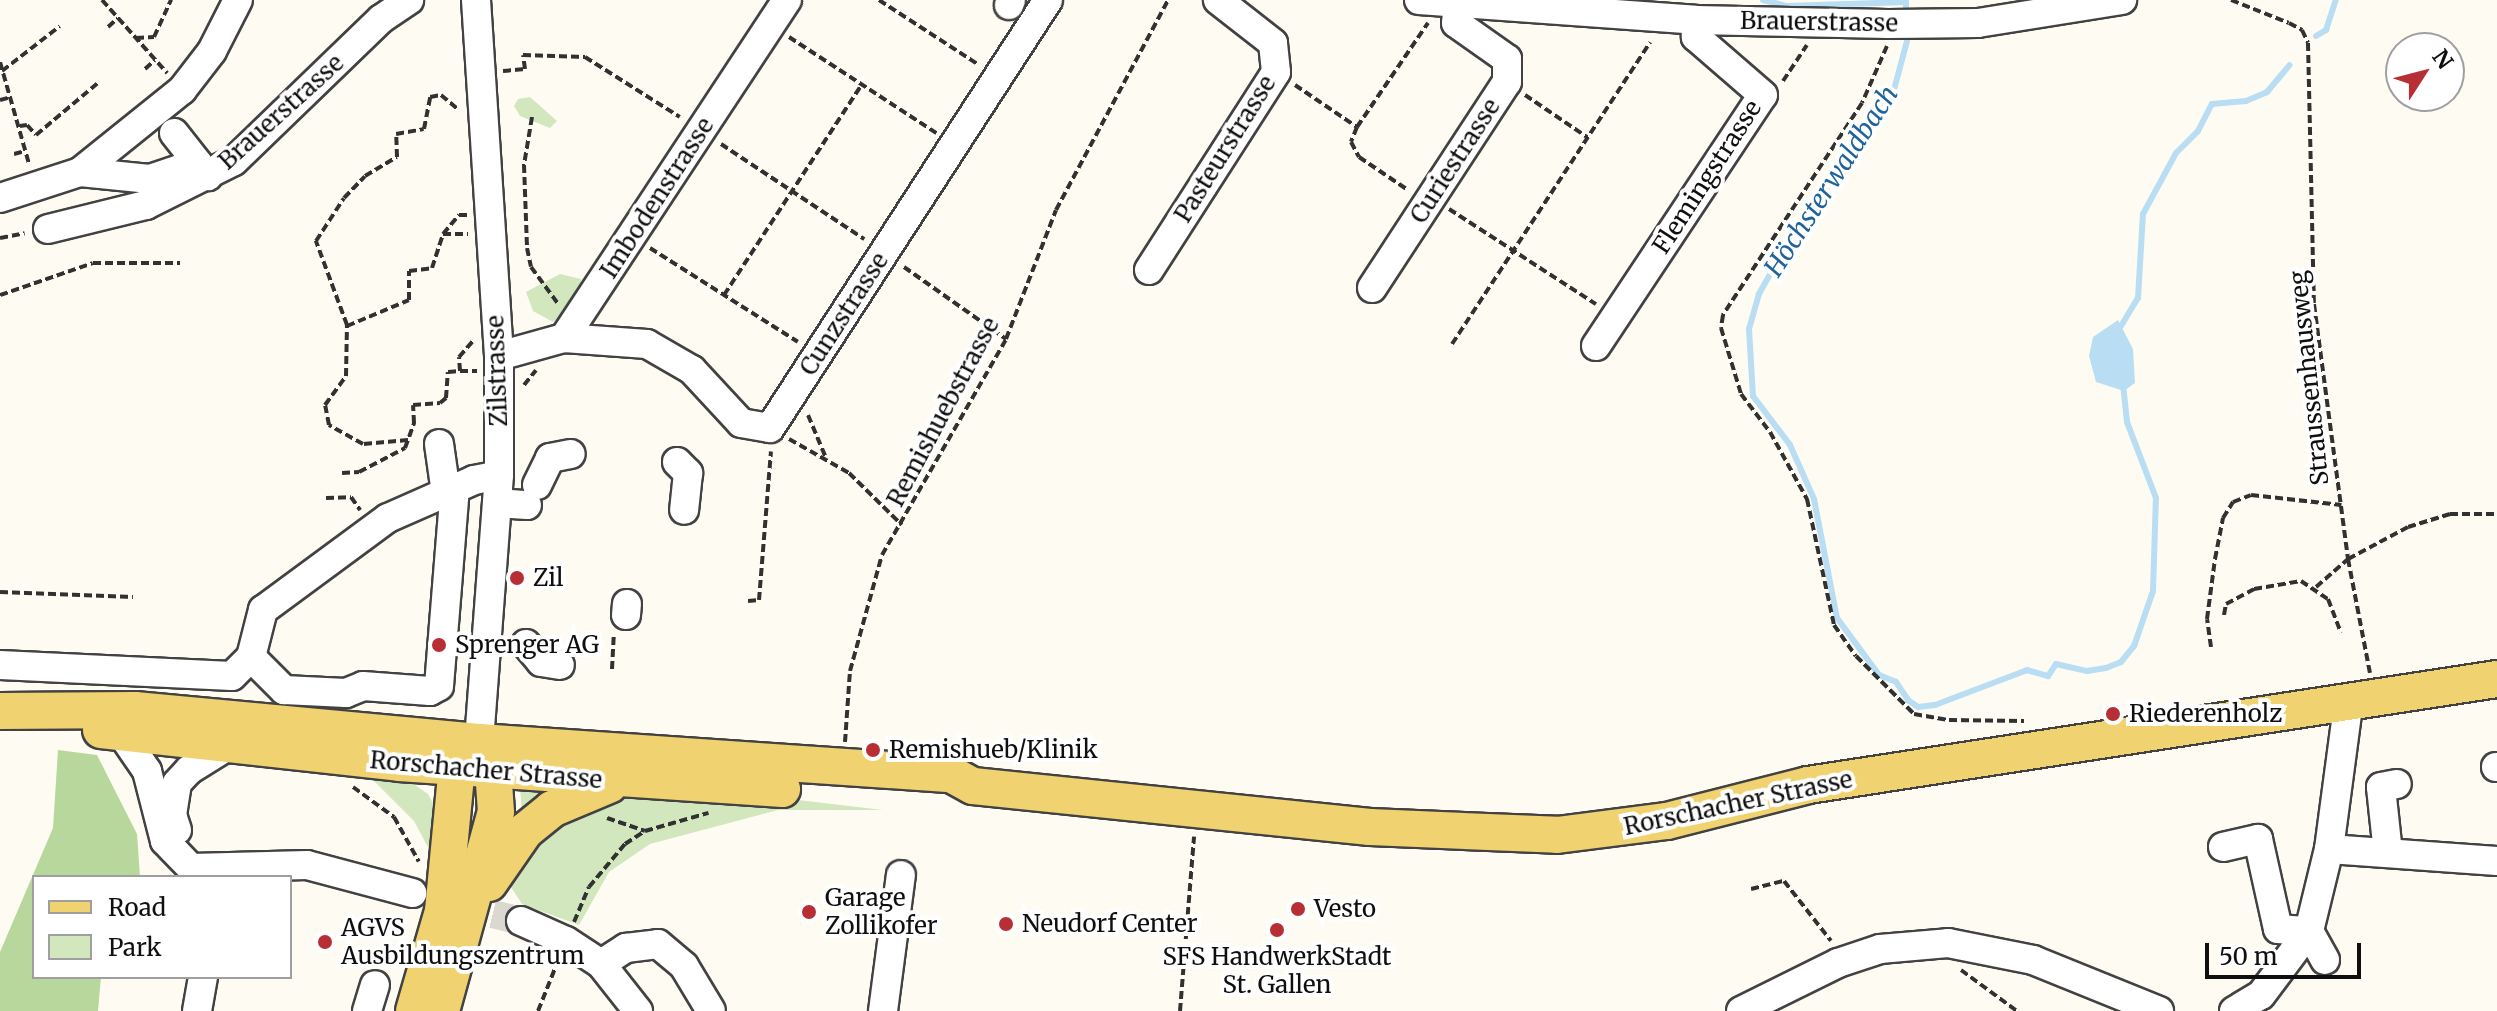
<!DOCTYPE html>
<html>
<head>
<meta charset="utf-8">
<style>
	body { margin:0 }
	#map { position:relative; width:2497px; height:1011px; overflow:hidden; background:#fefcf2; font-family:Merriweather,serif }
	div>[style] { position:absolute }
	.green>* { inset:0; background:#d2e7bd }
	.forest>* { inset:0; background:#b7d79d }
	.water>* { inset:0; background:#b9ddf3 }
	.stream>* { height:6px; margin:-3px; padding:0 3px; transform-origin:3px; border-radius:3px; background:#b9ddf3 }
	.minor-tunnel>* { height:28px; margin-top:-14px; transform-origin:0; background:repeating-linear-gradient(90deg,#dad8d0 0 28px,transparent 0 42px) }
	.path>* { height:4px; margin-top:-2px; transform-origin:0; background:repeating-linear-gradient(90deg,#313131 0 8px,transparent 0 12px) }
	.roads { filter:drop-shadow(2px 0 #424242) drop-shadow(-2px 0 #424242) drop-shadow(0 2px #424242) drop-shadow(0 -2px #424242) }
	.minor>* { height:28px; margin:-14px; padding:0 14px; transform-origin:14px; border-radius:14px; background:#fff }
	.major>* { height:36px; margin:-18px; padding:0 18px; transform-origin:18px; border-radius:18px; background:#f0d270 }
	.dots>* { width:22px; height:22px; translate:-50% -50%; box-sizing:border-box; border:4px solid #fff; border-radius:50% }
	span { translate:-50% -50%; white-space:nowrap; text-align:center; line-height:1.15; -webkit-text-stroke:8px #fff; paint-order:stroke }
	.street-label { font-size:24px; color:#0f0f0f }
	.poi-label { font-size:24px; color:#0f0f0f }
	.left { translate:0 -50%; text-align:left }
	.water-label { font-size:26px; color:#1f639a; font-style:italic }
	.legend { position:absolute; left:32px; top:875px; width:260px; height:104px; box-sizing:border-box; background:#fff; border:2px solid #9f9f9f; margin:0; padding:10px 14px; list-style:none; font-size:24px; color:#0f0f0f }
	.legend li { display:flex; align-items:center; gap:16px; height:40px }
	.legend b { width:40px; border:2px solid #9f9f9f }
	.north { position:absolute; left:2385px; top:32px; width:80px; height:80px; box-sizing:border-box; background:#fff; border:2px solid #9f9f9f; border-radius:50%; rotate:54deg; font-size:22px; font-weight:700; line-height:32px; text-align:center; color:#0f0f0f }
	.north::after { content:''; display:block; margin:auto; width:28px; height:36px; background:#b72f34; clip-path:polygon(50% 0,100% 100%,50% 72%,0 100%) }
	.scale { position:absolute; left:2205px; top:943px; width:156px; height:36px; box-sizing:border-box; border:4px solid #0f0f0f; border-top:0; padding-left:10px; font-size:24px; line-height:28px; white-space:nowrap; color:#0f0f0f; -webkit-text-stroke:6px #fff; paint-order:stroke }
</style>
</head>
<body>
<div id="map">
	<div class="green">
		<div style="clip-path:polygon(530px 97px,557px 121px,550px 128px,520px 116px,514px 106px,518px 99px)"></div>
		<div style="clip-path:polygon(560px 274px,581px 279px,581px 300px,553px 322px,533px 311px,526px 292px)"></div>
		<div style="clip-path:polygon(371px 778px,412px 783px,428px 794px,436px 809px,431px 853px,414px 821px)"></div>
		<div style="clip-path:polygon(538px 783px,543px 805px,522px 813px,520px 788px)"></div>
		<div style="clip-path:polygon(648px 794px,746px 794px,883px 810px,778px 810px,650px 844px,609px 872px,579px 925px,522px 904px,505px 878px,545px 824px,594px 800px)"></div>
	</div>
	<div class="forest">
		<div style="clip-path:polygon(58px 750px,97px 755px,137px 834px,140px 877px,34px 877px,34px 977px,101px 977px,98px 1011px,0 1011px,0 952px,53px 828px)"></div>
	</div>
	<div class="water">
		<div style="clip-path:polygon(2118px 320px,2133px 349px,2135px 383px,2124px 391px,2096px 382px,2089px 356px,2093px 337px)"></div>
	</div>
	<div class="stream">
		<div style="left:1763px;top:0;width:25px;rotate:14deg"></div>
		<div style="left:1787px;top:6px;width:119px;rotate:-1.9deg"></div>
		<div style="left:1906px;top:2px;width:6px;rotate:90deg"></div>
		<div style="left:2316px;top:36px;width:12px;rotate:-31deg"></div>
		<div style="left:2326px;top:30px;width:32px;rotate:-72deg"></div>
		<div style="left:1907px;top:41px;width:51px;rotate:104.9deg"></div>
		<div style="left:1894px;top:90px;width:52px;rotate:131.1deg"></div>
		<div style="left:1860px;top:129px;width:69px;rotate:119.5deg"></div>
		<div style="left:1826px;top:189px;width:28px;rotate:134deg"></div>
		<div style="left:1807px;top:209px;width:98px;rotate:119.5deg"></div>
		<div style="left:1759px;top:294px;width:36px;rotate:106deg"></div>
		<div style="left:1749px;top:329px;width:67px;rotate:86.6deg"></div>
		<div style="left:1753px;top:396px;width:61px;rotate:52.9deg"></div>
		<div style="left:1790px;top:445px;width:59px;rotate:66deg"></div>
		<div style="left:1814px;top:499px;width:121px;rotate:79.1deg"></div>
		<div style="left:1837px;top:618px;width:71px;rotate:53.6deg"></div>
		<div style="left:1879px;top:675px;width:18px;rotate:22deg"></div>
		<div style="left:1896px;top:682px;width:22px;rotate:56deg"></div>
		<div style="left:1908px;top:700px;width:12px;rotate:35deg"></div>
		<div style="left:1918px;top:707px;width:17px;rotate:-7deg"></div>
		<div style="left:1935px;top:705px;width:98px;rotate:-20.8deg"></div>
		<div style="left:2027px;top:670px;width:22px;rotate:16deg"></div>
		<div style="left:2048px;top:676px;width:14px;rotate:-56deg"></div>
		<div style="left:2056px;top:664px;width:32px;rotate:13deg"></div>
		<div style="left:2087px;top:671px;width:19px;rotate:-9deg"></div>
		<div style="left:2106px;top:668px;width:16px;rotate:-22deg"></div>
		<div style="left:2121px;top:662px;width:21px;rotate:-51deg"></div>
		<div style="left:2134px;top:646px;width:58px;rotate:-70.9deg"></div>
		<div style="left:2153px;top:591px;width:93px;rotate:-88.2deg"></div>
		<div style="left:2156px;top:498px;width:81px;rotate:-110.9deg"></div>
		<div style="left:2127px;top:422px;width:31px;rotate:-96deg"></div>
		<div style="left:2121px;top:326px;width:33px;rotate:-59deg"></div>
		<div style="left:2138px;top:298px;width:84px;rotate:-86.6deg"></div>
		<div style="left:2143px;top:214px;width:69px;rotate:-61.6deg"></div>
		<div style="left:2176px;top:153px;width:31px;rotate:-45deg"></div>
		<div style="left:2198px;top:131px;width:30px;rotate:-63deg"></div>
		<div style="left:2212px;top:104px;width:34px;rotate:-5deg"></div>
		<div style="left:2246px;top:101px;width:23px;rotate:-23deg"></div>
		<div style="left:2267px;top:92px;width:35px;rotate:-50deg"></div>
	</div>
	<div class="minor-tunnel">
		<div style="left:452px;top:904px;width:71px;rotate:13.8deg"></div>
	</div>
	<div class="path">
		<div style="left:102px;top:0;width:98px;rotate:48.3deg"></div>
		<div style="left:879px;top:0;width:119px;rotate:33deg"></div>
		<div style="left:2231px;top:0;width:62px;rotate:21.6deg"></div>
		<div style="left:2289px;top:23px;width:15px;rotate:28deg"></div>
		<div style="left:2302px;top:30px;width:14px;rotate:65deg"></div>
		<div style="left:2308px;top:43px;width:261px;rotate:88.7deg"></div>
		<div style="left:2314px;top:304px;width:257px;rotate:82.4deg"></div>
		<div style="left:2348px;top:559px;width:116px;rotate:79.1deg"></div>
		<div style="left:108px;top:27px;width:13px;rotate:-42deg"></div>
		<div style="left:789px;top:37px;width:176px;rotate:33.1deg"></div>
		<div style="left:136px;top:38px;width:18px;rotate:-3deg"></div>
		<div style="left:154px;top:37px;width:41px;rotate:-65.3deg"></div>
		<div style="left:1887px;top:46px;width:62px;rotate:113.7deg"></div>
		<div style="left:1862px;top:103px;width:254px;rotate:123.3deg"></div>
		<div style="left:1723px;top:315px;width:13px;rotate:99deg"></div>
		<div style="left:1721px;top:328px;width:69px;rotate:73.1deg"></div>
		<div style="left:1741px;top:394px;width:48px;rotate:52.7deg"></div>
		<div style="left:1770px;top:432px;width:77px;rotate:61.1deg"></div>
		<div style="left:1807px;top:499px;width:129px;rotate:77.9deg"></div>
		<div style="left:1834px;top:625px;width:38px;rotate:55deg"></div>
		<div style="left:1856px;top:656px;width:82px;rotate:45deg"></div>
		<div style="left:1914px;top:714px;width:36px;rotate:10deg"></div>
		<div style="left:1949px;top:720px;width:75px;rotate:0.8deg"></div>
		<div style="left:0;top:62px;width:106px;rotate:74.1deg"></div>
		<div style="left:145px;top:69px;width:13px;rotate:-42deg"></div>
		<div style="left:2px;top:71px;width:73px;rotate:-37.8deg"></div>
		<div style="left:503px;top:71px;width:22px;rotate:-5deg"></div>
		<div style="left:525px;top:69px;width:14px;rotate:-98deg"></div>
		<div style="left:523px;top:55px;width:62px;rotate:1.8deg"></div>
		<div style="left:585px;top:57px;width:112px;rotate:32.3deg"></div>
		<div style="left:1783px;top:81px;width:43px;rotate:-56.3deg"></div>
		<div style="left:1295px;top:85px;width:75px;rotate:34.1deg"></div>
		<div style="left:1357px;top:127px;width:16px;rotate:112deg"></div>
		<div style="left:1351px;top:142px;width:17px;rotate:62deg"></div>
		<div style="left:1359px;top:157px;width:59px;rotate:34deg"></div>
		<div style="left:1525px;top:95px;width:75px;rotate:34.1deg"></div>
		<div style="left:0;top:100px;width:11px;rotate:-15deg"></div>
		<div style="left:532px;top:117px;width:49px;rotate:99.5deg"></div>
		<div style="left:524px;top:165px;width:83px;rotate:87.9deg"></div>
		<div style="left:527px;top:248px;width:19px;rotate:78deg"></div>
		<div style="left:531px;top:267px;width:47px;rotate:53.6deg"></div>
		<div style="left:20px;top:126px;width:7px;rotate:-8deg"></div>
		<div style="left:27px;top:125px;width:13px;rotate:48deg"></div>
		<div style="left:36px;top:135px;width:82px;rotate:-40.1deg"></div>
		<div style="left:1357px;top:127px;width:126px;rotate:-55.7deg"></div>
		<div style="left:721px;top:144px;width:172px;rotate:33.6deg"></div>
		<div style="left:14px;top:154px;width:11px;rotate:-15deg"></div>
		<div style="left:1449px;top:209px;width:175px;rotate:32.9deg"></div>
		<div style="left:443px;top:234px;width:25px;rotate:-50deg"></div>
		<div style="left:459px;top:215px;width:9px"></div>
		<div style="left:0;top:238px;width:25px;rotate:-11deg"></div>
		<div style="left:650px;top:248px;width:175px;rotate:32.4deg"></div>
		<div style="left:904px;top:267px;width:125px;rotate:35.2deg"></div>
		<div style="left:0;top:295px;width:98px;rotate:-19deg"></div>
		<div style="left:93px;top:263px;width:87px"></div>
		<div style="left:724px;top:295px;width:250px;rotate:-56.8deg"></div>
		<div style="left:347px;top:326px;width:67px;rotate:-22.8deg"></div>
		<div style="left:409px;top:300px;width:29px;rotate:-90deg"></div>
		<div style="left:409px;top:271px;width:23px;rotate:-7deg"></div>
		<div style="left:432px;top:268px;width:36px;rotate:-72deg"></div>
		<div style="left:443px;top:234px;width:25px"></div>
		<div style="left:1452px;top:344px;width:361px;rotate:-56.7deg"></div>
		<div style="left:460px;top:371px;width:17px"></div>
		<div style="left:524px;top:385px;width:19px;rotate:-51deg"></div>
		<div style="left:808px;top:415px;width:47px;rotate:67.3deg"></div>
		<div style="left:789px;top:439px;width:69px;rotate:29.5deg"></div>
		<div style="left:849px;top:473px;width:74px;rotate:44.5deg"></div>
		<div style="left:408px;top:440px;width:45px;rotate:174.9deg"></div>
		<div style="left:363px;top:444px;width:39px;rotate:-151deg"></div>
		<div style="left:329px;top:425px;width:20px;rotate:-101deg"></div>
		<div style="left:325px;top:405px;width:36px;rotate:-54deg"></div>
		<div style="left:346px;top:376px;width:51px;rotate:-88.9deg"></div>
		<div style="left:347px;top:325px;width:90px;rotate:-110.3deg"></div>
		<div style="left:316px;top:241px;width:51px;rotate:-56.9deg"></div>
		<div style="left:344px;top:198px;width:30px;rotate:-46deg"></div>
		<div style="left:365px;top:176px;width:37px;rotate:-31deg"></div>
		<div style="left:397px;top:157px;width:23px;rotate:-92deg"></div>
		<div style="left:396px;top:134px;width:28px;rotate:-10deg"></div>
		<div style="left:424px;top:129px;width:33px;rotate:-79deg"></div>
		<div style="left:430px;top:97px;width:11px;rotate:-10deg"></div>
		<div style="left:441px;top:95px;width:23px;rotate:40deg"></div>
		<div style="left:342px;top:473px;width:17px;rotate:-3deg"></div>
		<div style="left:359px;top:472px;width:52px;rotate:-27.6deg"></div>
		<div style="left:405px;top:448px;width:27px;rotate:-70deg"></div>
		<div style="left:414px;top:423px;width:18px;rotate:-93deg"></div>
		<div style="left:413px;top:405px;width:27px;rotate:-4deg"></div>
		<div style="left:440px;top:403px;width:8px;rotate:-40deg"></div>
		<div style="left:446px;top:398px;width:26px;rotate:-86deg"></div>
		<div style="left:448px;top:372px;width:12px;rotate:-5deg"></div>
		<div style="left:460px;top:371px;width:14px;rotate:-94deg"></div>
		<div style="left:459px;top:357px;width:23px;rotate:-49deg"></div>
		<div style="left:326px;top:498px;width:25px;rotate:-2deg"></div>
		<div style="left:351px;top:497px;width:16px;rotate:55deg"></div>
		<div style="left:2316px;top:587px;width:43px;rotate:-41.2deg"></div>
		<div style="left:2348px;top:559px;width:68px;rotate:-28.1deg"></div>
		<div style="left:2408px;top:527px;width:44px;rotate:-17.2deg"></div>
		<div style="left:2450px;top:514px;width:47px"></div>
		<div style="left:0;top:592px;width:133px;rotate:2.2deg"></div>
		<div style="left:748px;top:601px;width:11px;rotate:-5deg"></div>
		<div style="left:759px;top:600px;width:149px;rotate:-85.4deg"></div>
		<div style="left:2224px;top:615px;width:11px;rotate:-80deg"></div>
		<div style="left:2226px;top:604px;width:32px;rotate:-28deg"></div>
		<div style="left:2254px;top:589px;width:48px;rotate:-9.7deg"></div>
		<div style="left:2301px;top:581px;width:32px;rotate:34deg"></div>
		<div style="left:2328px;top:599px;width:36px;rotate:69deg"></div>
		<div style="left:2211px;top:647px;width:28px;rotate:-98deg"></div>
		<div style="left:2207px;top:619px;width:61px;rotate:-82.4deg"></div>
		<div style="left:2215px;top:559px;width:42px;rotate:-79deg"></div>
		<div style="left:2223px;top:518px;width:19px;rotate:-58deg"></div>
		<div style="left:2233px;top:502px;width:19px;rotate:-21deg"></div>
		<div style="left:2251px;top:495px;width:91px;rotate:6.3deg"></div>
		<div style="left:612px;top:669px;width:36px;rotate:-87deg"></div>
		<div style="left:845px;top:742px;width:71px;rotate:-86deg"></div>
		<div style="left:850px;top:671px;width:120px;rotate:-74.6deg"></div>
		<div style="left:882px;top:555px;width:249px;rotate:-60.1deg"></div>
		<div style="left:1006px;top:339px;width:138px;rotate:-68.8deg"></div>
		<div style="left:1056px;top:210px;width:238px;rotate:-61.9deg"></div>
		<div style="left:353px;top:787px;width:51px;rotate:36.2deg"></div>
		<div style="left:394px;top:817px;width:51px;rotate:60.9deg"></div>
		<div style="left:607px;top:818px;width:40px;rotate:18.9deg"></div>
		<div style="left:1751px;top:889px;width:34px;rotate:-14deg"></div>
		<div style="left:1784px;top:881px;width:76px;rotate:51.9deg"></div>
		<div style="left:574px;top:922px;width:38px;rotate:-67deg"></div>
		<div style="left:589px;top:887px;width:56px;rotate:-50.1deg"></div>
		<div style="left:625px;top:844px;width:24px;rotate:-33deg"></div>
		<div style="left:645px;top:831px;width:66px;rotate:-15.9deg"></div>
		<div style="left:1961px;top:970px;width:69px;rotate:36.2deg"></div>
		<div style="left:538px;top:1011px;width:54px;rotate:-68.2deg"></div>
		<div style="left:1180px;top:1011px;width:175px;rotate:-85.4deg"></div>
	</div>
	<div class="roads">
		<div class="minor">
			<div style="left:476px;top:0;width:357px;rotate:86.3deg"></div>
			<div style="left:499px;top:356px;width:119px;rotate:90deg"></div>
			<div style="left:499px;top:475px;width:268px;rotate:94.3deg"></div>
			<div style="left:1419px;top:0;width:277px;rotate:4.1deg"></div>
			<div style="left:1695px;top:20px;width:193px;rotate:1.2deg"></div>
			<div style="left:1888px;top:24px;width:90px;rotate:-0.6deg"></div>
			<div style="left:1978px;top:23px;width:146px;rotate:-9.1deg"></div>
			<div style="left:1009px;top:5px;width:5px;rotate:-68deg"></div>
			<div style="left:174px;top:133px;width:55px;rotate:51.7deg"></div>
			<div style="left:80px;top:172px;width:70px;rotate:5.7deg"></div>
			<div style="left:150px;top:179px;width:50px;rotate:-18.8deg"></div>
			<div style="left:0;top:198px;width:84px;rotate:-18deg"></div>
			<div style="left:80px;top:172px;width:131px;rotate:-38.8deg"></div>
			<div style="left:182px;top:90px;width:49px;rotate:-52.4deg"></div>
			<div style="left:212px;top:51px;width:57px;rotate:-63deg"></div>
			<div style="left:48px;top:229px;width:101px;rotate:-13.8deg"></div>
			<div style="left:146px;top:205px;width:98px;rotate:-26.6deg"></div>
			<div style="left:234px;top:161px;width:204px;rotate:-44deg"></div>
			<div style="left:381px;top:19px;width:34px;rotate:-34deg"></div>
			<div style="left:1149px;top:270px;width:235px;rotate:-57.3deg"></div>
			<div style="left:1276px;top:72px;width:29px;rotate:-96deg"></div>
			<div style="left:1273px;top:43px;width:70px;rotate:-142deg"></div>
			<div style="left:1372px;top:288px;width:246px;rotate:-56.8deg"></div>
			<div style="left:1507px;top:82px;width:23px;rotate:-90deg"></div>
			<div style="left:1507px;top:59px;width:62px;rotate:-144.8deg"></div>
			<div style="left:1456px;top:23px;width:19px;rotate:-84deg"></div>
			<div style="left:564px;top:338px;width:405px;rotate:-56.6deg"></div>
			<div style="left:1596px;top:346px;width:301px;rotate:-56.4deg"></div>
			<div style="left:1763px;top:95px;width:89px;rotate:-139.1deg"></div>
			<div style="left:1696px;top:37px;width:17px;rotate:-93deg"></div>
			<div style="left:499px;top:356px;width:67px;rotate:-15.5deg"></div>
			<div style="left:564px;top:338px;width:83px;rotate:4.1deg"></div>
			<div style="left:647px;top:344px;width:52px;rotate:30deg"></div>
			<div style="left:692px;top:370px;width:72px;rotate:47.2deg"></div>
			<div style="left:741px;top:423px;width:29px;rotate:10deg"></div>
			<div style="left:770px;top:428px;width:510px;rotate:-56.99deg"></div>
			<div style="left:439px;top:444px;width:49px;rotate:81.9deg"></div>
			<div style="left:677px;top:462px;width:16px;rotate:45deg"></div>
			<div style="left:688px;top:473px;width:37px;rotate:96deg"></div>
			<div style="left:537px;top:485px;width:30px;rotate:-64deg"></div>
			<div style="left:550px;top:458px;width:21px;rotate:-11deg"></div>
			<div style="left:497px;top:503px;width:30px;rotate:4deg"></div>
			<div style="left:626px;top:615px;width:11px;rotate:-85deg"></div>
			<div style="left:526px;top:644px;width:23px;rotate:50deg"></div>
			<div style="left:541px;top:662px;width:19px;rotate:9deg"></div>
			<div style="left:251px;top:657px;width:47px;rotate:45deg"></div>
			<div style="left:284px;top:690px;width:62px;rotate:2.8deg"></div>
			<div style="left:346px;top:693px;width:18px;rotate:-22deg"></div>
			<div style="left:363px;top:686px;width:67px;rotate:4.3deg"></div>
			<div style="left:430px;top:691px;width:10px;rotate:-29deg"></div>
			<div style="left:439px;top:686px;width:199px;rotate:-85.4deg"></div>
			<div style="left:0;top:665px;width:232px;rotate:2.7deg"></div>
			<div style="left:232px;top:676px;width:27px;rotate:-45deg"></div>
			<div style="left:251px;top:657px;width:49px;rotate:-75.7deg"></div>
			<div style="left:263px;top:610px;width:155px;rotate:-36.4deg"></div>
			<div style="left:388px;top:518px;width:94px;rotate:-23.8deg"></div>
			<div style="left:474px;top:480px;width:25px;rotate:-11deg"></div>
			<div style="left:121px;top:733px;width:46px;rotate:55.6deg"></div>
			<div style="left:147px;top:771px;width:72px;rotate:75.6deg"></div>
			<div style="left:165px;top:841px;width:37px;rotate:46deg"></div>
			<div style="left:191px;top:868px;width:116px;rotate:-1.5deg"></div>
			<div style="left:307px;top:865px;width:109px;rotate:14.9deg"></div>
			<div style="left:2496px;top:767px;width:1px"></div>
			<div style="left:177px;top:830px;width:16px;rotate:-108deg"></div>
			<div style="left:172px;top:815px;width:32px;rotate:-81deg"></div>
			<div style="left:177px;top:783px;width:18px;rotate:-47deg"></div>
			<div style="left:189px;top:770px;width:44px;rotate:-31.9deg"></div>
			<div style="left:2223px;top:847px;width:36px;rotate:-13deg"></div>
			<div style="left:2258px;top:839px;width:92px;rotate:77.5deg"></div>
			<div style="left:2278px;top:929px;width:31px;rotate:4deg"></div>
			<div style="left:2309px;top:931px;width:33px;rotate:61deg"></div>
			<div style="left:2329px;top:849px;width:168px;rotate:4.1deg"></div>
			<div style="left:2388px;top:853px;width:66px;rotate:-96.1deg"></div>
			<div style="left:2381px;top:787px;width:16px;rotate:-11deg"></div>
			<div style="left:521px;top:921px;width:49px;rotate:24deg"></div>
			<div style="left:566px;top:941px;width:42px;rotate:33.3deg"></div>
			<div style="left:601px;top:964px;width:60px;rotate:51.8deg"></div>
			<div style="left:601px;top:964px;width:30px;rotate:-33deg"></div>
			<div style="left:626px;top:948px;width:32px;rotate:-7deg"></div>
			<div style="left:658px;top:944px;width:34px;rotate:40deg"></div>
			<div style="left:684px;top:966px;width:52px;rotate:59deg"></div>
			<div style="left:197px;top:1011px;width:35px;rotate:-80deg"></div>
			<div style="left:367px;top:1011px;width:27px;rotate:-73deg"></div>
			<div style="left:883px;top:1011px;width:137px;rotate:-82.5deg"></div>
			<div style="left:1741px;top:1011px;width:108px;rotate:-26.3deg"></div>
			<div style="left:1838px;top:963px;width:44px;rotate:-18.4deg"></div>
			<div style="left:1880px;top:949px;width:68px;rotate:-5deg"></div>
			<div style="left:1948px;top:943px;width:87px;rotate:11.3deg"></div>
			<div style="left:2033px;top:960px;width:136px;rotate:22deg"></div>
			<div style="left:2234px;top:1011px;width:31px;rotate:-31deg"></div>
			<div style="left:2261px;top:995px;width:80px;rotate:-53.1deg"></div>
			<div style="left:2309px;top:931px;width:84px;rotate:-76.3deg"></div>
			<div style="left:2329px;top:849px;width:144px;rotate:-82.4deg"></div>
		</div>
		<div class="major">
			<div style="left:0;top:711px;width:135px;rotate:-0.4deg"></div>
			<div style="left:135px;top:710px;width:345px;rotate:5.3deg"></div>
			<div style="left:479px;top:742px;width:473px;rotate:3.9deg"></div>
			<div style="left:951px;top:774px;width:25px;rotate:29deg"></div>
			<div style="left:973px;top:786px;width:399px;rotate:5.9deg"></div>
			<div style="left:1370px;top:827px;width:187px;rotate:2.4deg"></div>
			<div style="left:1557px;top:835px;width:111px;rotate:-7.3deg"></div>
			<div style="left:1667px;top:821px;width:146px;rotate:-14.3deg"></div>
			<div style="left:1808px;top:785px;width:697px;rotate:-8.75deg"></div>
			<div style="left:101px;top:730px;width:300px;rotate:6.3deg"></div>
			<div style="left:399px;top:763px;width:384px;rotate:3.9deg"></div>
			<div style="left:489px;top:883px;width:63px;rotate:-55.3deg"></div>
			<div style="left:525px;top:831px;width:35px;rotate:-39deg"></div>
			<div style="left:552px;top:809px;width:62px;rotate:-22.8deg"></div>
			<div style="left:414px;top:1011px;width:104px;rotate:-73.8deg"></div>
			<div style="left:443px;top:911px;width:146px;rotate:-84.5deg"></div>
			<div style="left:441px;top:1011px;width:206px;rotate:-74.6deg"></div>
			<div style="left:496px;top:812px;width:43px;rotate:-94deg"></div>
			<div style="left:493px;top:769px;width:25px;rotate:-117deg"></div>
		</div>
	</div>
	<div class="dots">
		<div style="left:517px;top:578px;background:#b72f34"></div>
		<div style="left:439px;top:645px;background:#b72f34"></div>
		<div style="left:2113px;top:714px;background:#b72f34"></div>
		<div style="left:873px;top:750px;background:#b72f34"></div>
		<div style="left:1298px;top:909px;background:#b72f34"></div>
		<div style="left:809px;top:912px;background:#b72f34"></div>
		<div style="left:1006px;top:924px;background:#b72f34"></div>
		<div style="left:1277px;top:930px;background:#b72f34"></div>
		<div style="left:325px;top:942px;background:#b72f34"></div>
	</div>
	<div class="street-label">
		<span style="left:1819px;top:22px;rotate:1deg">Brauerstrasse</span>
		<span style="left:281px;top:112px;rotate:-42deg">Brauerstrasse</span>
		<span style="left:1225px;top:149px;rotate:-58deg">Pasteurstrasse</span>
		<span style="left:1455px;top:161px;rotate:-57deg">Curiestrasse</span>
		<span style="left:1707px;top:177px;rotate:-57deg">Flemingstrasse</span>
		<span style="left:657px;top:198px;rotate:-57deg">Imbodenstrasse</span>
		<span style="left:844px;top:314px;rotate:-57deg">Cunzstrasse</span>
		<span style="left:497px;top:371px;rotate:-92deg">Zilstrasse</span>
		<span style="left:2309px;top:378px;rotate:-96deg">Straussenhausweg</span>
		<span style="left:943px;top:412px;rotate:-62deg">Remishuebstrasse</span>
		<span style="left:486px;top:770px;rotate:5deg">Rorschacher Strasse</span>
		<span style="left:1738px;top:803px;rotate:-12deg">Rorschacher Strasse</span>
	</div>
	<div class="poi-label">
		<span class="left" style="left:533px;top:578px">Zil</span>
		<span class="left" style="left:455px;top:645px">Sprenger AG</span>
		<span class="left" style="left:2129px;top:714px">Riederenholz</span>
		<span class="left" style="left:889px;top:750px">Remishueb/Klinik</span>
		<span class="left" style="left:825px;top:912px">Garage<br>Zollikofer</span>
		<span class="left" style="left:1314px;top:909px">Vesto</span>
		<span class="left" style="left:1022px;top:924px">Neudorf Center</span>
		<span class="left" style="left:341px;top:942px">AGVS<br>Ausbildungszentrum</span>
		<span style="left:1277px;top:971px">SFS HandwerkStadt<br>St. Gallen</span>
	</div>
	<div class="water-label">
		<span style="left:1831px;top:181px;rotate:-57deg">Höchsterwaldbach</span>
	</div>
	<ul class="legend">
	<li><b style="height:10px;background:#f0d270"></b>Road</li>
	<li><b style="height:22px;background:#d2e7bd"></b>Park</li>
	</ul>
	<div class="north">N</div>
	<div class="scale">50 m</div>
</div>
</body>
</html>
